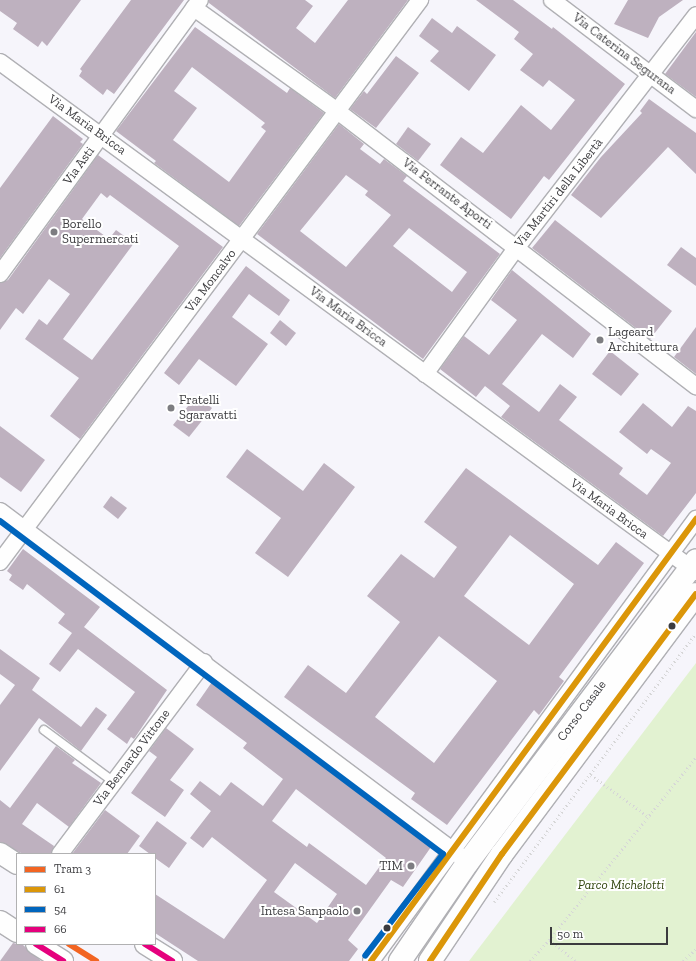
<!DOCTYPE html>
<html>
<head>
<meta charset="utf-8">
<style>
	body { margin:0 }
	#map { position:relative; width:696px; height:961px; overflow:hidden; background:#f6f5fb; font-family:"Zilla Slab",serif }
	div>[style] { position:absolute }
	.green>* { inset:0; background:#e2f2d1 }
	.building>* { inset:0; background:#beb1bf }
	.path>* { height:2.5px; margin-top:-1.25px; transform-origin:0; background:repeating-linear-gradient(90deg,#d6d6d7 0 1px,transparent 0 4px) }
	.roads { filter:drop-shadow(1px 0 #b0b0b4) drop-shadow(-1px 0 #b0b0b4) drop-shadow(0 1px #b0b0b4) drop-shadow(0 -1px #b0b0b4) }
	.service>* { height:8px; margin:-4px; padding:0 4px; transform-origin:4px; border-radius:4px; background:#fefefe }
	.minor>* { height:16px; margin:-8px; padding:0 8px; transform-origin:8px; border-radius:8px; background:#fefefe }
	.tertiary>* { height:20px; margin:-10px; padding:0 10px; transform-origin:10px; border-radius:10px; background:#fefefe }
	.primary>* { height:22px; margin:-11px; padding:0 11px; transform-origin:11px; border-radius:11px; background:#fefefe }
	.bus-1>* { height:6px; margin:-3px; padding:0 3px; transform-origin:3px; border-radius:3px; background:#db9609 }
	.bus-2>* { height:6px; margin:-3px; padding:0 3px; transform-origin:3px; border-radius:3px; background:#0065bd }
	.bus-3>* { height:6px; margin:-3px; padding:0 3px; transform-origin:3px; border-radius:3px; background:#e5007d }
	.tram-1>* { height:6px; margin:-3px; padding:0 3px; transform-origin:3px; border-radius:3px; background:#f26522 }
	.dots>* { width:11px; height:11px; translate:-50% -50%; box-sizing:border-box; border:2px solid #fff; border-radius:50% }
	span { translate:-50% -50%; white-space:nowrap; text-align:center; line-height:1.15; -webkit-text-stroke:4px #fff; paint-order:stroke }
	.street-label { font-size:13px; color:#3c3c3f }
	.poi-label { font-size:13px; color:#3c3c3f }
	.left { translate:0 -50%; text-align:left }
	.right { translate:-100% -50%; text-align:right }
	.park-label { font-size:13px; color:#2f440b; font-style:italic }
	.legend { position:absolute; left:16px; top:853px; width:140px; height:92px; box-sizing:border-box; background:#fff; border:1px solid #b1b1b2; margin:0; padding:5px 7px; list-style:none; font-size:12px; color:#3c3c3f }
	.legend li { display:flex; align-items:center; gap:8px; height:20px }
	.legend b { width:20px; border:1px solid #b1b1b2 }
	.scale { position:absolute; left:550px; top:927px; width:118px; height:18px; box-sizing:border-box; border:2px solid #3c3c3f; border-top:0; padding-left:5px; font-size:12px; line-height:14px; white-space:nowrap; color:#3c3c3f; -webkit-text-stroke:3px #fff; paint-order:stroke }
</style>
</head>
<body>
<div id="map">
	<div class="green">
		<div style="clip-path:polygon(696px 663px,696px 961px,469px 961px)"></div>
	</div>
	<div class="building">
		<div style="clip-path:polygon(0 0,81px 0,47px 46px,42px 41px,38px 47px,13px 29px,17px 23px,0 11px)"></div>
		<div style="clip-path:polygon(131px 0,184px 0,114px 94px,107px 89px,103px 95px,79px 76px,82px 71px,80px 69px)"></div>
		<div style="clip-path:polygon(209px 0,305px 0,313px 6px,296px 28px,315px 43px,348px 0,408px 0,335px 98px,209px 3px)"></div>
		<div style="clip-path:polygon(476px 0,513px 0,552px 29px,553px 27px,625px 84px,549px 180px,544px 176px,511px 219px,440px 165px,461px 137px,483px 153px,521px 105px,551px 130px,575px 100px,549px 80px,543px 87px,520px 70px,533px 54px,514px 39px,519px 32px)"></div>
		<div style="clip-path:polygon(628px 0,683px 0,659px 17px,648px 38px,614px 24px)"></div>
		<div style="clip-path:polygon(432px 18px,452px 33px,457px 26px,496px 55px,469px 91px,430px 61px,439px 51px,419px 36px)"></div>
		<div style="clip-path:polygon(evenodd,195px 27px,287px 93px,290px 88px,324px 113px,239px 226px,154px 163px,156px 161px,116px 131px,195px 27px,192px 67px,265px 123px,261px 127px,266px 131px,229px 182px,173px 140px,197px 108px,174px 91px,192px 67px)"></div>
		<div style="clip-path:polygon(696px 32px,696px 97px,665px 74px)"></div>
		<div style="clip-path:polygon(396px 56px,419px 73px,376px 128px,350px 109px,364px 91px,367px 94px)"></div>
		<div style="clip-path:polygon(649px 99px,696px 133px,696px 174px,668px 147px,601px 218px,571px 195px,601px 157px,642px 113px,640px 111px)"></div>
		<div style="clip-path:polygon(53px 116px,83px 139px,80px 142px,83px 144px,0 258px,0 188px)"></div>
		<div style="clip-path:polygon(evenodd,339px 124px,364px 144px,360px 149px,380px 164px,384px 159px,407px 176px,403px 181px,500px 254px,423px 359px,257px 234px,339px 124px,346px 175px,368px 191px,365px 195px,391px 215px,346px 267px,300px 231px,346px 175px,339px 124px,409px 228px,467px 272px,452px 292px,393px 246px,409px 228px)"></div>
		<div style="clip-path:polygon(408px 127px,431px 144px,418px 161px,396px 144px)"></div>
		<div style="clip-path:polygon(evenodd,98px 155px,223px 247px,80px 439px,50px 416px,79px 378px,25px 339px,39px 319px,47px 325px,70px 294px,49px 279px,23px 314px,16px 308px,0 330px,0 283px,8px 280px,98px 155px,101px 193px,107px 198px,110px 195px,179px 246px,92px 360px,63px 339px,134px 243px,116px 230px,109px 239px,82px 219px,101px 193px)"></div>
		<div style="clip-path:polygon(555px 220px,672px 311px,650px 339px,532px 248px)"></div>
		<div style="clip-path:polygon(681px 247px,696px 258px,696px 286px,667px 265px)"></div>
		<div style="clip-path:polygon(246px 266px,290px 300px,279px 316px,249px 294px,232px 317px,268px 344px,236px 386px,199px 359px,179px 385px,164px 373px)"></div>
		<div style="clip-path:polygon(512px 270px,591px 334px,573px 358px,542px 334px,502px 384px,539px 412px,560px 384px,577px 397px,559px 420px,623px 468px,619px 474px,647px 495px,671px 463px,651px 449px,647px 454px,619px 432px,643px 403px,672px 427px,688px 406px,696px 411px,696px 493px,663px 536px,501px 417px,510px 406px,485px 386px,476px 397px,440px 369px,464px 336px,489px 355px,517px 320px,491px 300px)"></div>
		<div style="clip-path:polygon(280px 320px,296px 333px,286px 346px,270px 333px)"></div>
		<div style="clip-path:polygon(696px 327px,696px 374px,674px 357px)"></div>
		<div style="clip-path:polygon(610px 351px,639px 374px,621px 396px,592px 374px)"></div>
		<div style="clip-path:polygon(196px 396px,212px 408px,189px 437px,173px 425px)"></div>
		<div style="clip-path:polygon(0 426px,45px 460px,21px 492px,0 477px)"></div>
		<div style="clip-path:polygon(247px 449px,303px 491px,324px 463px,355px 487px,288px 577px,255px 553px,281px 518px,226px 477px)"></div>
		<div style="clip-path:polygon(evenodd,466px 468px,598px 565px,616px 542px,644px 563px,559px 677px,564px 681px,539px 715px,534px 710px,447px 825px,411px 799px,415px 793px,284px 697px,308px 665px,346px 693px,400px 622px,367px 596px,401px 554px,434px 578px,457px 547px,424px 522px,466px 468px,510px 535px,574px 584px,529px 645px,464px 596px,510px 535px,466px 468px,439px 636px,497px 681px,434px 763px,375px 717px,439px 636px)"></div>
		<div style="clip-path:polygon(111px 496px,127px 508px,118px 519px,103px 507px)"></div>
		<div style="clip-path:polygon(23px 549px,100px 607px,84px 627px,167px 690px,134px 739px,131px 737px,127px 744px,107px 729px,135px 692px,78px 649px,60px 672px,49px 664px,72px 633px,58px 623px,65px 614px,27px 584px,23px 590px,9px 580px,12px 575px,7px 571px)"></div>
		<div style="clip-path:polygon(0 649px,40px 678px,32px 690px,81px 727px,96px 707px,107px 715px,81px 751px,39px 718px,0 771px,0 705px,15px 685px,0 674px)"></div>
		<div style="clip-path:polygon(evenodd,212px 682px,431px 847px,403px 887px,391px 880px,348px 940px,358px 949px,349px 961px,198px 961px,155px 933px,155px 894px,224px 939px,267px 880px,212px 837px,203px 848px,190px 838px,211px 811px,190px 794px,200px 781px,220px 796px,231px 782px,263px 806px,283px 779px,243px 748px,247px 743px,196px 705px,212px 682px,296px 789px,386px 858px,366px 885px,309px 843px,307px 847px,272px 821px,296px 789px,212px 682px,295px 863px,337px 894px,317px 923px,274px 892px,295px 863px)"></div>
		<div style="clip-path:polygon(166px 728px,194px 749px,170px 780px,184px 790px,165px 817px,131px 793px,157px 757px,149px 751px)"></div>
		<div style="clip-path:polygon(56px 746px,75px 760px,72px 763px,101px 783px,69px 827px,37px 803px,22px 824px,54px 846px,51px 854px,23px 854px,0 842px,0 800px,10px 808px)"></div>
		<div style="clip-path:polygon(105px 810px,140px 836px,127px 854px,72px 854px)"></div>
		<div style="clip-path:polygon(157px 821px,187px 843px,169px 868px,155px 858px,155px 854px,150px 854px,139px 846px)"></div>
		<div style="clip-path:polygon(13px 943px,23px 945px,41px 961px,0 961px)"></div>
	</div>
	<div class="path">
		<div style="left:591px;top:775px;width:72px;rotate:35.9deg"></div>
		<div style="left:494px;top:902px;width:336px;rotate:-53.1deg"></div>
		<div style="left:530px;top:961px;width:28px;rotate:-48deg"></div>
		<div style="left:575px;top:961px;width:33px;rotate:-141deg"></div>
		<div style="left:549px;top:940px;width:235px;rotate:-51.2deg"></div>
		<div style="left:683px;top:961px;width:18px;rotate:-43deg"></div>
	</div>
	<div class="roads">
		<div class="service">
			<div style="left:44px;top:730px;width:87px;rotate:36.6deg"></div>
		</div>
		<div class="minor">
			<div style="left:552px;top:0;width:181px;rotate:37.1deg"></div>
			<div style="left:194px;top:8px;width:175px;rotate:35.7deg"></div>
			<div style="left:336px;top:110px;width:454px;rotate:37.5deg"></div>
			<div style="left:0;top:62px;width:863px;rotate:36.23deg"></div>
			<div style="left:0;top:274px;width:339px;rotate:-53.9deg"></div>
			<div style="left:425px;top:374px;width:157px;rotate:-54.1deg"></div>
			<div style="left:517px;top:247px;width:293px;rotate:-52.3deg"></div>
			<div style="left:0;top:511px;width:585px;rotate:36.87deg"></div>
			<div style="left:0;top:562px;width:702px;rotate:-53.23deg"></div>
			<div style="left:60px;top:854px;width:240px;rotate:-53.1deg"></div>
			<div style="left:371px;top:961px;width:549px;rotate:-53.67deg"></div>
		</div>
		<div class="tertiary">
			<div style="left:0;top:853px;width:20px;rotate:33deg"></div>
			<div style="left:0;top:921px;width:20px;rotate:33deg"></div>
			<div style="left:36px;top:944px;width:32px;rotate:32deg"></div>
			<div style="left:145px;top:944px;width:32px;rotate:32deg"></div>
		</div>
		<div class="primary">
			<div style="left:400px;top:961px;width:120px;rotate:-55.5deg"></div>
			<div style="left:468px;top:862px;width:378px;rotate:-52.9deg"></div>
			<div style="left:430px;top:961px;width:129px;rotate:-56.1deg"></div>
			<div style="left:502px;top:854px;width:324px;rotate:-53.3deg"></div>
		</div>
	</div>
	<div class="bus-1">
		<div style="left:371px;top:961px;width:549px;rotate:-53.67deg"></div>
		<div style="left:430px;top:961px;width:129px;rotate:-56.1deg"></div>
		<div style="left:502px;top:854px;width:324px;rotate:-53.3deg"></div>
	</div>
	<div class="bus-2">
		<div style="left:0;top:521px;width:554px;rotate:36.93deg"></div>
		<div style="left:443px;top:854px;width:128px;rotate:127.4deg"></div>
	</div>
	<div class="bus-3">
		<div style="left:36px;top:944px;width:32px;rotate:32deg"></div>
		<div style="left:145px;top:944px;width:32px;rotate:32deg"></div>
	</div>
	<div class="tram-1">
		<div style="left:69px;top:944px;width:32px;rotate:32deg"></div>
	</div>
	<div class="dots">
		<div style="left:54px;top:232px;background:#7d7d81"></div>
		<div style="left:600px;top:340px;background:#7d7d81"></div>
		<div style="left:171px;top:408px;background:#7d7d81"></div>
		<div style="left:672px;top:626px;background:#3c3c3f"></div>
		<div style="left:411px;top:866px;background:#7d7d81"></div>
		<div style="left:357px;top:911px;background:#7d7d81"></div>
		<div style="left:387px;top:928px;background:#3c3c3f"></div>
	</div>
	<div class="street-label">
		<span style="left:624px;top:54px;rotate:37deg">Via Caterina Segurana</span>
		<span style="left:87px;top:125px;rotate:36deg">Via Maria Bricca</span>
		<span style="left:79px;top:166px;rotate:-54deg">Via Asti</span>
		<span style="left:559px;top:193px;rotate:-52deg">Via Martiri della Libertà</span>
		<span style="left:447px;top:194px;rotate:37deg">Via Ferrante Aporti</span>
		<span style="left:211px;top:281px;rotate:-53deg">Via Moncalvo</span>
		<span style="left:348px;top:317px;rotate:36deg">Via Maria Bricca</span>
		<span style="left:609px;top:509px;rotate:36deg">Via Maria Bricca</span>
		<span style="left:582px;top:711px;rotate:-53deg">Corso Casale</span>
		<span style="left:132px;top:758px;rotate:-53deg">Via Bernardo Vittone</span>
	</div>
	<div class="poi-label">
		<span class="left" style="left:62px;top:232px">Borello<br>Supermercati</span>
		<span class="left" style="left:608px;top:340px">Lageard<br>Architettura</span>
		<span class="left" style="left:179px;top:408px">Fratelli<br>Sgaravatti</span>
		<span class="right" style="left:403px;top:866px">TIM</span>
		<span class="right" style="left:349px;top:911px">Intesa Sanpaolo</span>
	</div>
	<div class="park-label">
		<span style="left:621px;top:885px">Parco Michelotti</span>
	</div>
	<ul class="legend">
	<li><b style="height:5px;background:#f26522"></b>Tram 3</li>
	<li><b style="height:5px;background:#db9609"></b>61</li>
	<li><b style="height:5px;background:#0065bd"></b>54</li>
	<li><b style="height:5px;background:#e5007d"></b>66</li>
	</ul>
	<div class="scale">50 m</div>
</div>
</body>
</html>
